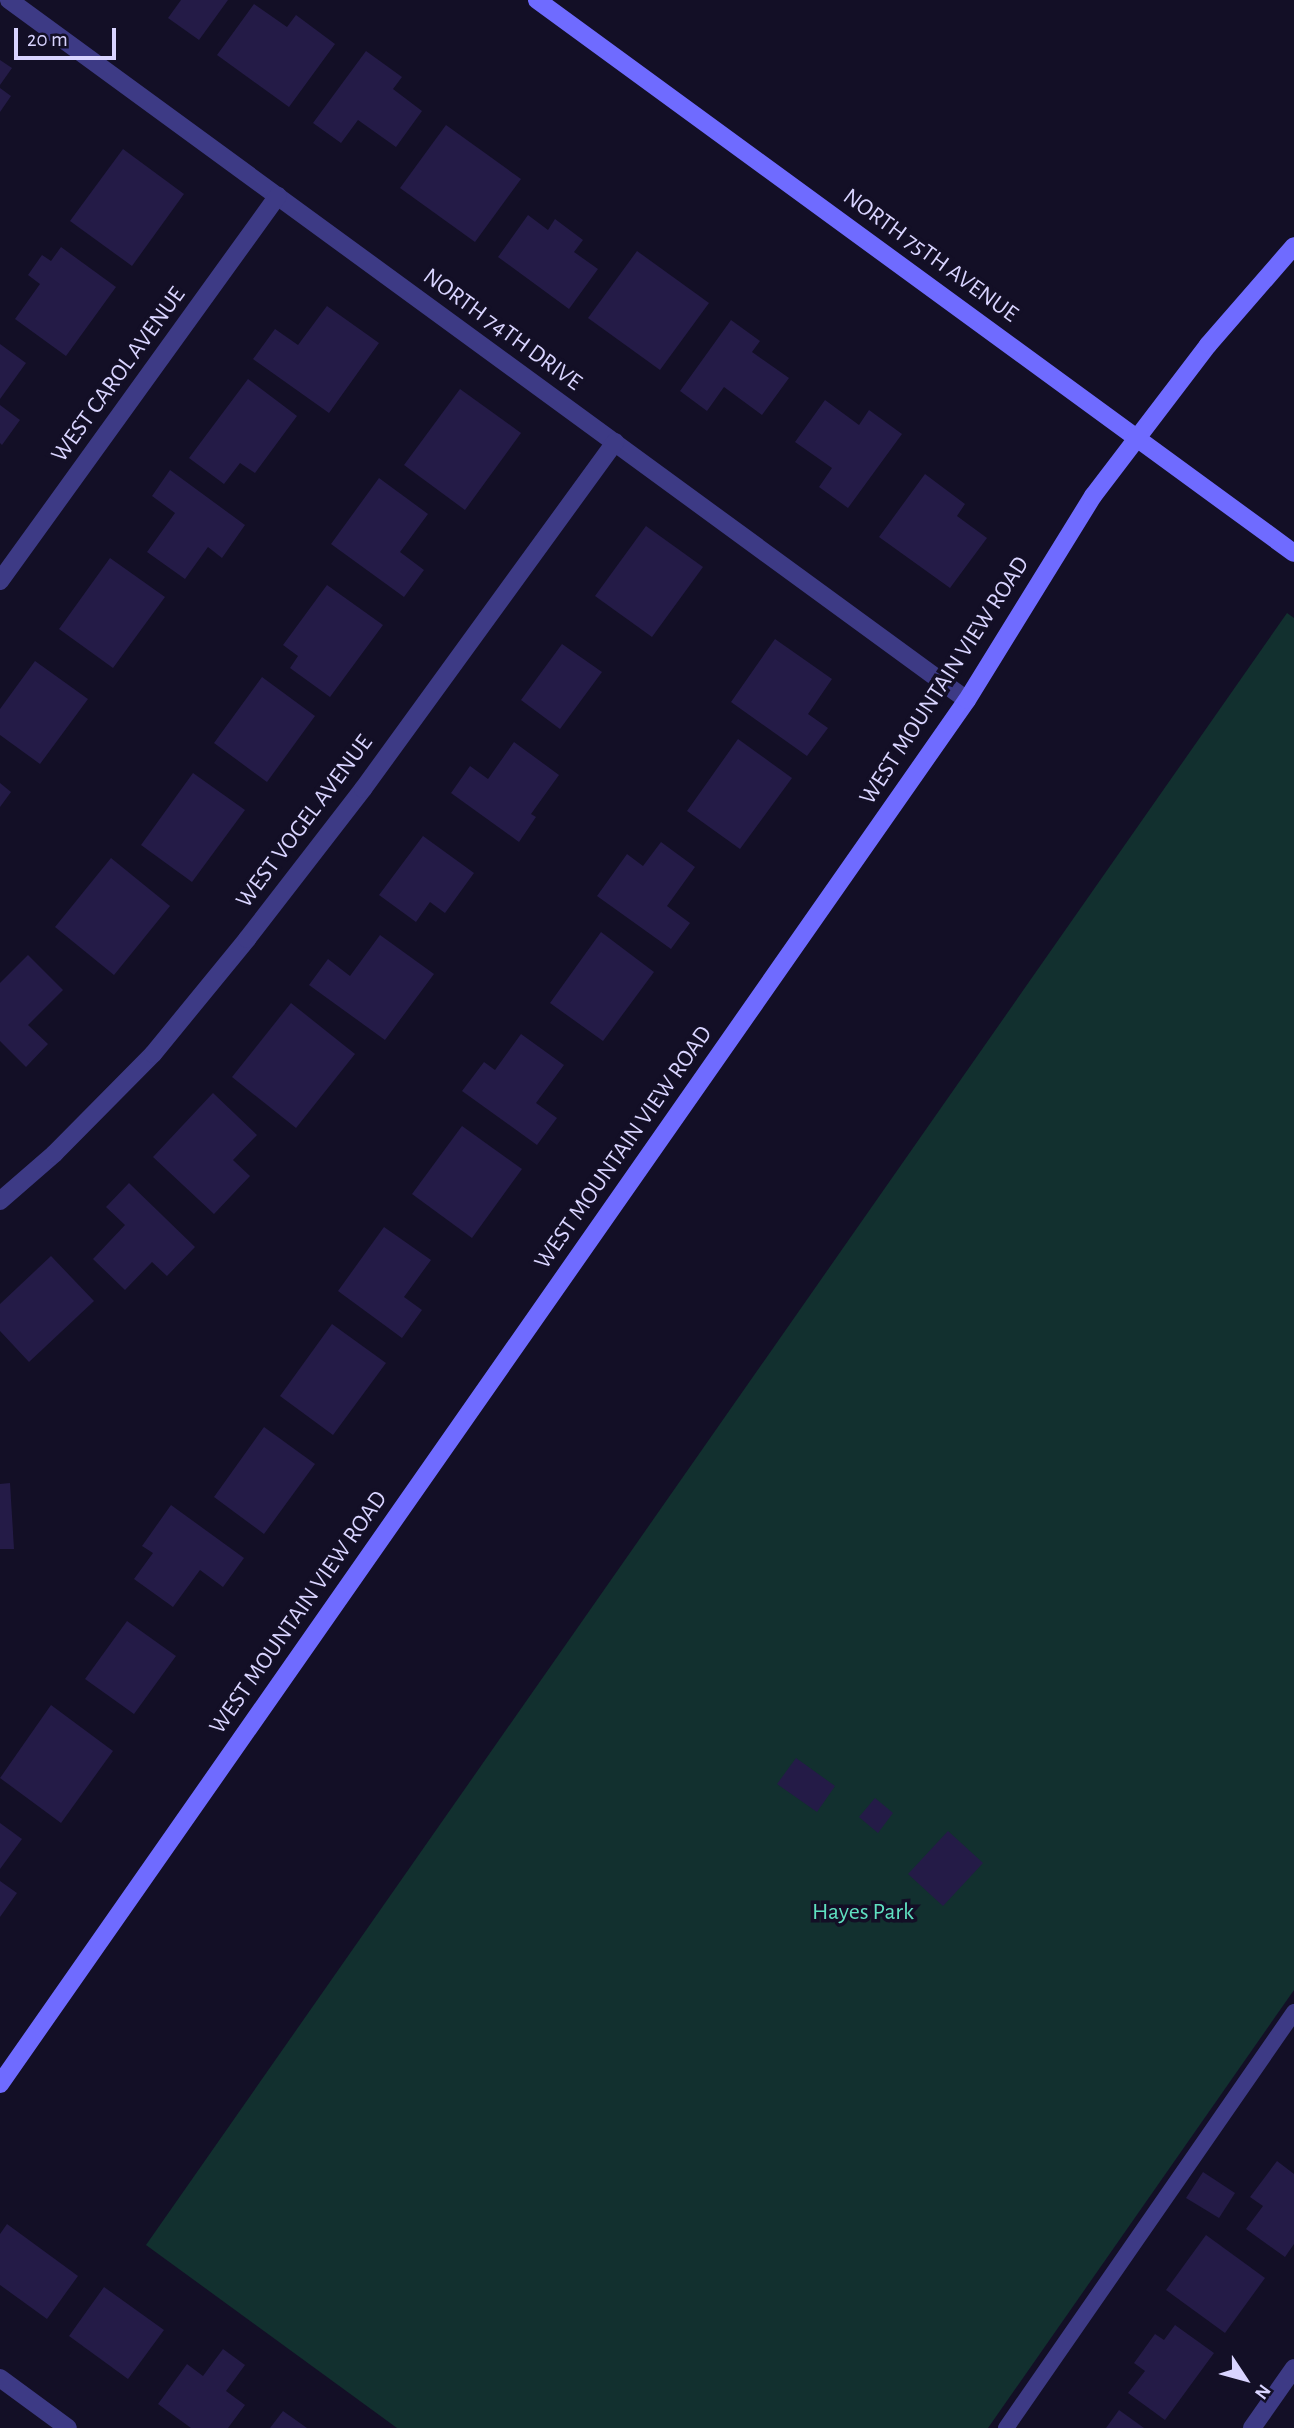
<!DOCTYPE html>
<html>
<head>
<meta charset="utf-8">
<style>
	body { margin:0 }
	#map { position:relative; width:1294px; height:2428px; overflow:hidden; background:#130f26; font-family:"Alegreya Sans",sans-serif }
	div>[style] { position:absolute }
	.green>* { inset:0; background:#12302f }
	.building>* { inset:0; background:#241b47 }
	.lane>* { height:16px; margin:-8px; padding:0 8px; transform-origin:8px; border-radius:8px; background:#3d3a85 }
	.street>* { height:18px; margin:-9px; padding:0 9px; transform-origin:9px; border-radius:9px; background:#3d3a85 }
	.secondary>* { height:18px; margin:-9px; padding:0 9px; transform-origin:9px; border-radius:9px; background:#6f6bff }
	span { translate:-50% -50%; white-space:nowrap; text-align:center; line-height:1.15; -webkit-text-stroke:7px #130f26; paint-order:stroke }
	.street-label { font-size:24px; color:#d9d4ff }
	.park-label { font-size:24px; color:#5fe0c0 }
	.north { position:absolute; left:1210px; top:2344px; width:70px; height:70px; -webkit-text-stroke:5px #130f26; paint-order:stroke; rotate:126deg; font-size:19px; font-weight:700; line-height:28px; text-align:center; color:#d9d4ff }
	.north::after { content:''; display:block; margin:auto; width:24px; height:32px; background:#d9d4ff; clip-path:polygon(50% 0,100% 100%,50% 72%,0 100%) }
	.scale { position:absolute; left:14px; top:28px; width:102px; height:32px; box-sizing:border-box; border:4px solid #d9d4ff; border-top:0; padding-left:9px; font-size:21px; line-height:24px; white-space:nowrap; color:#d9d4ff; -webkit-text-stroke:5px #130f26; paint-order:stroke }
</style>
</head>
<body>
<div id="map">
	<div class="green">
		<div style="clip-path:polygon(1287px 613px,1294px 618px,1294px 1990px,988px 2428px,397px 2428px,146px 2245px)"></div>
	</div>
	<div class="building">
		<div style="clip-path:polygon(181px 0,228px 0,199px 40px,168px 18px)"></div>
		<div style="clip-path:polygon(254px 4px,287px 27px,296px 15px,335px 44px,289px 107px,217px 55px)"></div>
		<div style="clip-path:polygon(366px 51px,402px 77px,393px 89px,422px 111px,396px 147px,358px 120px,341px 143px,313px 123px)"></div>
		<div style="clip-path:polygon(0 60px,12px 68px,0 85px)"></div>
		<div style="clip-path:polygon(0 88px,11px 96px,0 112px)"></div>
		<div style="clip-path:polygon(446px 125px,521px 179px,475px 242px,400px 188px)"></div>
		<div style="clip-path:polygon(123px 149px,184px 194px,132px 266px,70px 221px)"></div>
		<div style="clip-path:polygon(528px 215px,548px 230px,555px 219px,583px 240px,574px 252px,598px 269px,569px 309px,498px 257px)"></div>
		<div style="clip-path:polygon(61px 247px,116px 287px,66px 356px,15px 319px,40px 284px,28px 275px,42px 255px,51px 261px)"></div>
		<div style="clip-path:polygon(637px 251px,709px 303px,660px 370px,588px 318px)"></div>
		<div style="clip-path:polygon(327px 306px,379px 343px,329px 413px,253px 359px,275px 329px,298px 345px)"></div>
		<div style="clip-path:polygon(731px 320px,760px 341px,752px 352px,789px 378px,762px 415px,724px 387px,707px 411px,680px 391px)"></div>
		<div style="clip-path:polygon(0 344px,26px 363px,0 399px)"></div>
		<div style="clip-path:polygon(248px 379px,297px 416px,255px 473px,240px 463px,224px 484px,189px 458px)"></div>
		<div style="clip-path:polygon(460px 389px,521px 433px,465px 510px,404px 465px)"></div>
		<div style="clip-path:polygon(825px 400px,859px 425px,869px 410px,902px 434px,848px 508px,819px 487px,832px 468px,795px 442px)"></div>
		<div style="clip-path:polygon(0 405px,20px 420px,2px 445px,0 443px)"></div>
		<div style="clip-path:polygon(170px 470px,245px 525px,222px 558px,208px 547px,185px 579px,147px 552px,175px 513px,152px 496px)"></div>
		<div style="clip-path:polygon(925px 474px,965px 504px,957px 516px,987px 538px,950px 588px,879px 537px)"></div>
		<div style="clip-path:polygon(379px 478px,428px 514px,400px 552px,424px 570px,404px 597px,331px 544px)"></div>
		<div style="clip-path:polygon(646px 526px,703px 567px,652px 637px,595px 596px)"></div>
		<div style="clip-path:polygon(110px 558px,165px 597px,113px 668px,59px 629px)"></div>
		<div style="clip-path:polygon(327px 585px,383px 625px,330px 697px,290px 668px,298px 656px,283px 645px)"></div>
		<div style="clip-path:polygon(775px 639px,832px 679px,808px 714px,828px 728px,807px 756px,731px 702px)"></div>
		<div style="clip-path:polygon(562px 644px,602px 672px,560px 729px,521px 700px)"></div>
		<div style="clip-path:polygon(35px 661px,88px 699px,40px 764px,0 735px,0 709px)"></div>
		<div style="clip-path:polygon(262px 677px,315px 716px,267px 782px,214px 743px)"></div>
		<div style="clip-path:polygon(738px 739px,792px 778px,740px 849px,687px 811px)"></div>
		<div style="clip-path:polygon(514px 742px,559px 775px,531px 814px,536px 817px,519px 842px,451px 793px,470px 766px,488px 779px)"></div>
		<div style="clip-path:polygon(193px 773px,245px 810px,192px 882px,141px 845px)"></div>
		<div style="clip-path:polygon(0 783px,11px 792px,0 807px)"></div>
		<div style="clip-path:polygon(423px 836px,474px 873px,445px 913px,430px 902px,416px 922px,379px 895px)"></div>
		<div style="clip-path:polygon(661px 842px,695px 867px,667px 906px,690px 923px,671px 949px,597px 896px,627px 854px,643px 866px)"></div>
		<div style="clip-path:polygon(111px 858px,170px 906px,114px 975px,55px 927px)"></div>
		<div style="clip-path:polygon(601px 932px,654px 972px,603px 1041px,550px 1003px)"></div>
		<div style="clip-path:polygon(380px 935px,434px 974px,385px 1040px,309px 985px,328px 959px,350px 976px)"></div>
		<div style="clip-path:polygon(28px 955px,63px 990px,28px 1025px,48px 1044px,26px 1067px,0 1041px,0 983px)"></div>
		<div style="clip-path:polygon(291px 1003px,355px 1054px,296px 1128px,232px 1077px)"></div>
		<div style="clip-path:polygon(521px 1034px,564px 1065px,536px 1103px,557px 1118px,537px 1145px,462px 1091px,484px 1062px,495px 1070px)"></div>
		<div style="clip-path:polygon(213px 1093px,257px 1135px,233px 1160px,250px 1176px,214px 1214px,153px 1157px)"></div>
		<div style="clip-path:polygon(462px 1126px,522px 1169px,472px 1238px,412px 1194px)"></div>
		<div style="clip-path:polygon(129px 1183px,195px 1247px,167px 1276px,152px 1262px,125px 1290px,93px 1259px,125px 1225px,106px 1207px)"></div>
		<div style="clip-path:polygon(384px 1227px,431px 1260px,404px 1297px,422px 1310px,402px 1338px,338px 1291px)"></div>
		<div style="clip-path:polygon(51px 1256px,94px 1301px,29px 1362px,0 1331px,0 1304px)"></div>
		<div style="clip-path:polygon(332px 1324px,386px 1363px,333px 1435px,280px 1396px)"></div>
		<div style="clip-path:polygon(264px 1427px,315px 1464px,264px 1534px,214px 1497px)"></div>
		<div style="clip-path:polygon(10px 1483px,14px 1549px,0 1549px,0 1484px)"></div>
		<div style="clip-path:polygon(171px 1505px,244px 1558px,223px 1587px,200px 1570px,173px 1607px,134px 1579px,153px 1553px,142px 1546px)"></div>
		<div style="clip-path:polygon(127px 1621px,176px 1656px,134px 1714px,85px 1679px)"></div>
		<div style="clip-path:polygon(51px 1705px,113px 1751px,61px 1823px,0 1778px)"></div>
		<div style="clip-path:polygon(796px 1758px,835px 1786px,817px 1812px,777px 1784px)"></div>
		<div style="clip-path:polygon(875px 1798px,893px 1813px,878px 1833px,859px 1817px)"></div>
		<div style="clip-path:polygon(0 1823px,22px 1839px,0 1869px)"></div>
		<div style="clip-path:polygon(948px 1831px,983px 1863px,943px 1906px,908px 1874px)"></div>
		<div style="clip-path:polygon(0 1881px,17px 1893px,0 1917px)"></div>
		<div style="clip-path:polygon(1277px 2161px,1294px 2174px,1294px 2244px,1285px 2257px,1246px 2229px,1263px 2206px,1250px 2197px)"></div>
		<div style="clip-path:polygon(1203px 2172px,1235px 2193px,1219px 2218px,1186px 2198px)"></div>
		<div style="clip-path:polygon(7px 2224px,78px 2276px,47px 2319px,0 2285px,0 2234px)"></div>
		<div style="clip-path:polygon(1206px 2235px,1265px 2278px,1225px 2333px,1166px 2290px)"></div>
		<div style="clip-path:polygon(104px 2287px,164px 2330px,128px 2379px,69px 2336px)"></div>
		<div style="clip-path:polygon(1175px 2325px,1214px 2353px,1165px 2420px,1128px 2393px,1145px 2371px,1134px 2363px,1155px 2334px,1164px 2340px)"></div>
		<div style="clip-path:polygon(223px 2349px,245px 2365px,226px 2391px,245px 2405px,228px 2428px,191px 2428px,158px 2404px,187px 2364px,203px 2376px)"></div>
		<div style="clip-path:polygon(1119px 2410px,1144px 2428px,1106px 2428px)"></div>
		<div style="clip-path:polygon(283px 2411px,307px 2428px,270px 2428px)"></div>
	</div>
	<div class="lane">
		<div style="left:1006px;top:2428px;width:506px;rotate:-55.3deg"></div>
	</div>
	<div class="street">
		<div style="left:9px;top:0;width:1186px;rotate:36.16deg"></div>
		<div style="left:0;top:581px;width:475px;rotate:-54.2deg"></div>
		<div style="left:0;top:1201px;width:72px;rotate:-41deg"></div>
		<div style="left:54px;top:1154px;width:141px;rotate:-45.3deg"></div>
		<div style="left:153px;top:1054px;width:149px;rotate:-50.7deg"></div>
		<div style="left:247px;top:939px;width:190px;rotate:-52.3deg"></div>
		<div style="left:363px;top:789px;width:429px;rotate:-54deg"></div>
		<div style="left:0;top:2378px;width:84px;rotate:36.3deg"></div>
		<div style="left:1252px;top:2428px;width:73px;rotate:-55deg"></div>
	</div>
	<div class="secondary">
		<div style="left:537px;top:0;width:937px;rotate:36.15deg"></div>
		<div style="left:0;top:2084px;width:1688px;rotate:-55.06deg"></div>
		<div style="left:967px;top:700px;width:240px;rotate:-58.3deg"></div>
		<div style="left:1093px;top:496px;width:190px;rotate:-52.7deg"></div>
		<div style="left:1208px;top:345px;width:131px;rotate:-49deg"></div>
	</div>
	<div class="street-label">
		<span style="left:930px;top:256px;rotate:36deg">NORTH 75TH AVENUE</span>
		<span style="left:502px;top:330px;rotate:36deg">NORTH 74TH DRIVE</span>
		<span style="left:119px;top:375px;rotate:-54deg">WEST CAROL AVENUE</span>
		<span style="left:945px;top:681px;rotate:-57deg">WEST MOUNTAIN VIEW ROAD</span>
		<span style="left:305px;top:822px;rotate:-53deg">WEST VOGEL AVENUE</span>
		<span style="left:624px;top:1148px;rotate:-55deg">WEST MOUNTAIN VIEW ROAD</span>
		<span style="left:299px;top:1613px;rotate:-55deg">WEST MOUNTAIN VIEW ROAD</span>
	</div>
	<div class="park-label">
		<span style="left:863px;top:1913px">Hayes Park</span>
	</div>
	<div class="north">N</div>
	<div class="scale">20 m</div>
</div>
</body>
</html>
